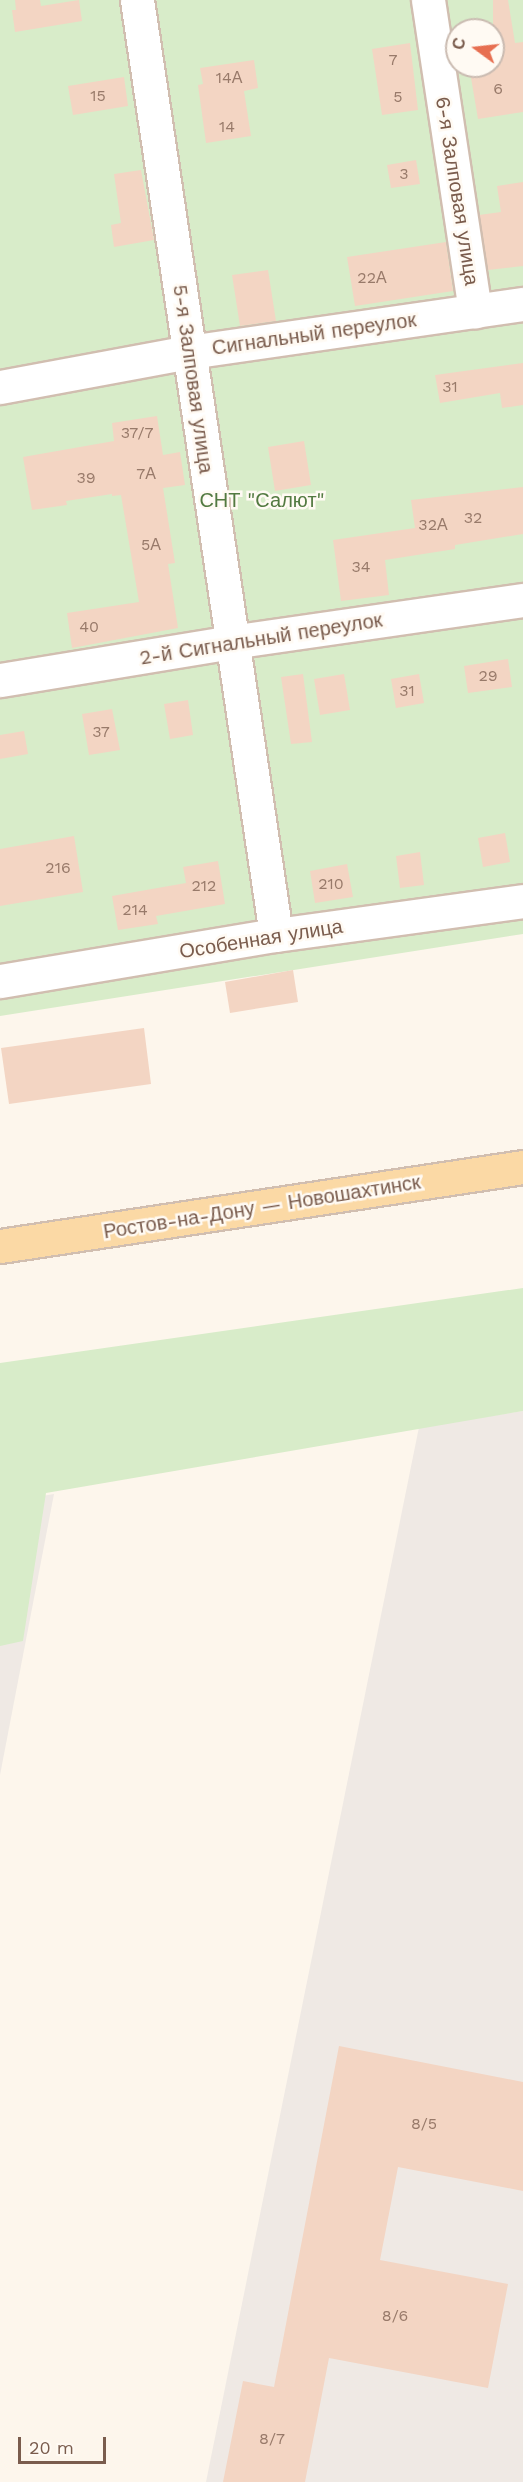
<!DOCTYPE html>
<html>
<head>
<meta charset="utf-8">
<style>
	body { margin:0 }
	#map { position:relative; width:523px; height:2482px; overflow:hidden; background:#fdf6ec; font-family:"Work Sans",sans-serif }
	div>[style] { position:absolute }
	.industrial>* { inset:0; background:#efe9e4 }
	.green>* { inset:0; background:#d8ecc9 }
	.building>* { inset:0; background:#f3d5c3 }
	.roads { filter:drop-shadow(2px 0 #d1beb0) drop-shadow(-2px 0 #d1beb0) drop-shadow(0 2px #d1beb0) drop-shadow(0 -2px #d1beb0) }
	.minor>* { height:33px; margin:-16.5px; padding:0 16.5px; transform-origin:16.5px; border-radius:16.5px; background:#fff }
	.major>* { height:33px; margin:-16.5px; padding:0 16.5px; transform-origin:16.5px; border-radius:16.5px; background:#fbd9a5 }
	span { translate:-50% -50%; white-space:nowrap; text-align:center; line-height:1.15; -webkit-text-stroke:5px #fffaf3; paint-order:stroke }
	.number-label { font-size:16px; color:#987a6a }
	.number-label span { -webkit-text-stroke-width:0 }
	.street-label { font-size:20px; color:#7a5c4d }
	.park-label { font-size:20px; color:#537a41 }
	.north { position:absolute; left:445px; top:18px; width:60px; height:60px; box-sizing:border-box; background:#fffaf3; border:2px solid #cabbb1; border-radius:50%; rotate:285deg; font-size:16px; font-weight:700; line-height:24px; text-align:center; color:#7a5c4d }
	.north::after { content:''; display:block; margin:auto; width:21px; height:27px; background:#e76f51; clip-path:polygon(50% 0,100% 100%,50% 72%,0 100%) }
	.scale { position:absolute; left:18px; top:2437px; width:88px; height:27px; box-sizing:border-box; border:3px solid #7a5c4d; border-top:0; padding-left:8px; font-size:18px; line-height:21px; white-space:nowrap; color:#7a5c4d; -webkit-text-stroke:4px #fffaf3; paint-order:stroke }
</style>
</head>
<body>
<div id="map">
	<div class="industrial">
		<div style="clip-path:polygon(523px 1411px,523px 2482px,206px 2482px,419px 1427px)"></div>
		<div style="clip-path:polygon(54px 1494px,0 1775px,0 1503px)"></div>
	</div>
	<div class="green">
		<div style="clip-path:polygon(evenodd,0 0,523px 0,523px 934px,0 1016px,0 0,457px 30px,493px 30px,493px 66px,457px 66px,457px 30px)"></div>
		<div style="clip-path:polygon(523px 1288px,523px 1411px,46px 1493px,23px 1641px,0 1646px,0 1363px)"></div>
	</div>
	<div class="building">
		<div style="clip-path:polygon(15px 0,40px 0,41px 6px,79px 0,82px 21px,15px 32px,12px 10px,16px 10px)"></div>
		<div style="clip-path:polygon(493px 0,508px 0,515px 43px,523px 42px,523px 112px,478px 119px,469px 66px,493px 66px)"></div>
		<div style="clip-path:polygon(410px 43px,418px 110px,382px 115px,372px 49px)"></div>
		<div style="clip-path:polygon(254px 60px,258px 88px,244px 91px,251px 136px,206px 143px,198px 85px,203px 84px,200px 68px)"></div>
		<div style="clip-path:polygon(124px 77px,128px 106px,73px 115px,68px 86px)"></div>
		<div style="clip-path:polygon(416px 160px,420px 184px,391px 188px,387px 165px)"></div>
		<div style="clip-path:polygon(141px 170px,154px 240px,114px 247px,111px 225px,121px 223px,114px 174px)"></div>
		<div style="clip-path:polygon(523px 182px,523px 266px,488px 270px,479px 215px,501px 212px,497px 186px)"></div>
		<div style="clip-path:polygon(446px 242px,453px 291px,355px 306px,347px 257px)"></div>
		<div style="clip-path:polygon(268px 270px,276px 321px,240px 326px,232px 275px)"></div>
		<div style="clip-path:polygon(523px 363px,523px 405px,502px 408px,500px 393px,440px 403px,435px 375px)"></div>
		<div style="clip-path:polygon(157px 416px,163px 455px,180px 452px,185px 485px,163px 488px,175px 563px,168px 564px,178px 628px,72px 648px,67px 613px,139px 602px,121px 495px,112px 496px,112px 494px,66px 501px,67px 505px,32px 510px,23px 457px,114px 441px,112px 423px)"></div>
		<div style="clip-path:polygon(304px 441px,311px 485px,275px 491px,268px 447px)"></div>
		<div style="clip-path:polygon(523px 487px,523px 534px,455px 545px,455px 549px,385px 560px,389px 595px,341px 601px,333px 540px,415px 528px,411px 500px)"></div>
		<div style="clip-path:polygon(508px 659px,512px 687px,468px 693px,464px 666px)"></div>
		<div style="clip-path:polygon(303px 674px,312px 742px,291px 744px,281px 677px)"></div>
		<div style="clip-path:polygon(344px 674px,350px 710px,320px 715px,314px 679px)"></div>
		<div style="clip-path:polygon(419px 674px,424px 703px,396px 708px,391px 679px)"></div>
		<div style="clip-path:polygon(188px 700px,193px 735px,170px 739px,164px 704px)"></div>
		<div style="clip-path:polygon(112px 709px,120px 750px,89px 755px,82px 714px)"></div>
		<div style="clip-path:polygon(24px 731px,28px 754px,0 759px,0 735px)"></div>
		<div style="clip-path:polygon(505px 833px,510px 862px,483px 867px,478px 838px)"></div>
		<div style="clip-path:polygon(74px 836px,83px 892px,0 906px,0 849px)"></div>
		<div style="clip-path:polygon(420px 852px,424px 885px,400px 888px,396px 856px)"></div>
		<div style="clip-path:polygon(218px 861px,225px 904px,156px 916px,158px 924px,118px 930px,112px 896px,186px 883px,183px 867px)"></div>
		<div style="clip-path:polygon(347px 864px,353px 897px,315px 903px,310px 871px)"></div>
		<div style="clip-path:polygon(293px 970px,298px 1002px,230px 1013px,225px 982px)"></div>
		<div style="clip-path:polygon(144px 1028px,151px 1084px,9px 1104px,1px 1048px)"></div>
		<div style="clip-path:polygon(339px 2046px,523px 2082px,523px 2191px,398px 2167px,380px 2260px,508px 2284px,488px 2388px,329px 2358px,305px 2482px,223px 2482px,243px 2381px,274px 2387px)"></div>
	</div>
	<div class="roads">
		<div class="minor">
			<div style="left:137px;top:0;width:945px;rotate:81.54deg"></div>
			<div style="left:428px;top:0;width:315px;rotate:81.4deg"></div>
			<div style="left:0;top:387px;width:192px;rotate:-10.5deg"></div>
			<div style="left:189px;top:352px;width:337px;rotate:-8.2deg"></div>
			<div style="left:0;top:680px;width:234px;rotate:-9.3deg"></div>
			<div style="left:231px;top:642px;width:295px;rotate:-8.2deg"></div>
			<div style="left:0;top:981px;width:280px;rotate:-9.5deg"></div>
			<div style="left:276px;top:935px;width:249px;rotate:-7.8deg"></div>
		</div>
		<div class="major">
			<div style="left:0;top:1246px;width:529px;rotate:-8.59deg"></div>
		</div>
	</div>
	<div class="number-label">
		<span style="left:393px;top:60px">7</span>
		<span style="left:229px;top:78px">14А</span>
		<span style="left:498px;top:89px">6</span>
		<span style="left:98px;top:96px">15</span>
		<span style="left:398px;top:97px">5</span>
		<span style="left:227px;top:127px">14</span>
		<span style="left:404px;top:174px">3</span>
		<span style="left:372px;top:278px">22А</span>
		<span style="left:450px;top:387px">31</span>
		<span style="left:137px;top:433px">37/7</span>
		<span style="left:146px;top:474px">7А</span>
		<span style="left:86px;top:478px">39</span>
		<span style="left:473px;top:518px">32</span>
		<span style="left:433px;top:525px">32А</span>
		<span style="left:151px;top:545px">5А</span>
		<span style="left:361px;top:567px">34</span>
		<span style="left:89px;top:627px">40</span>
		<span style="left:488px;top:676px">29</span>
		<span style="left:407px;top:691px">31</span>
		<span style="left:101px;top:732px">37</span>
		<span style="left:58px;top:868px">216</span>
		<span style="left:331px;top:884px">210</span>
		<span style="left:204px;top:886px">212</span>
		<span style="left:135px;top:910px">214</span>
		<span style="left:424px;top:2124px">8/5</span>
		<span style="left:395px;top:2316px">8/6</span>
		<span style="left:272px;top:2439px">8/7</span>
	</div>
	<div class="street-label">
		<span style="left:457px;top:191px;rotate:81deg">6-я Залповая улица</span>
		<span style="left:314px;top:334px;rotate:-8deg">Сигнальный переулок</span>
		<span style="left:193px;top:379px;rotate:82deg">5-я Залповая улица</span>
		<span style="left:261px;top:639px;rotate:-9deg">2-й Сигнальный переулок</span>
		<span style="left:261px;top:939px;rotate:-9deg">Особенная улица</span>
		<span style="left:262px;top:1207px;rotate:-9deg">Ростов-на-Дону — Новошахтинск</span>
	</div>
	<div class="park-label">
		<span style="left:262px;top:500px">СНТ "Салют"</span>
	</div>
	<div class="north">С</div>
	<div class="scale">20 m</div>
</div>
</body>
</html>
